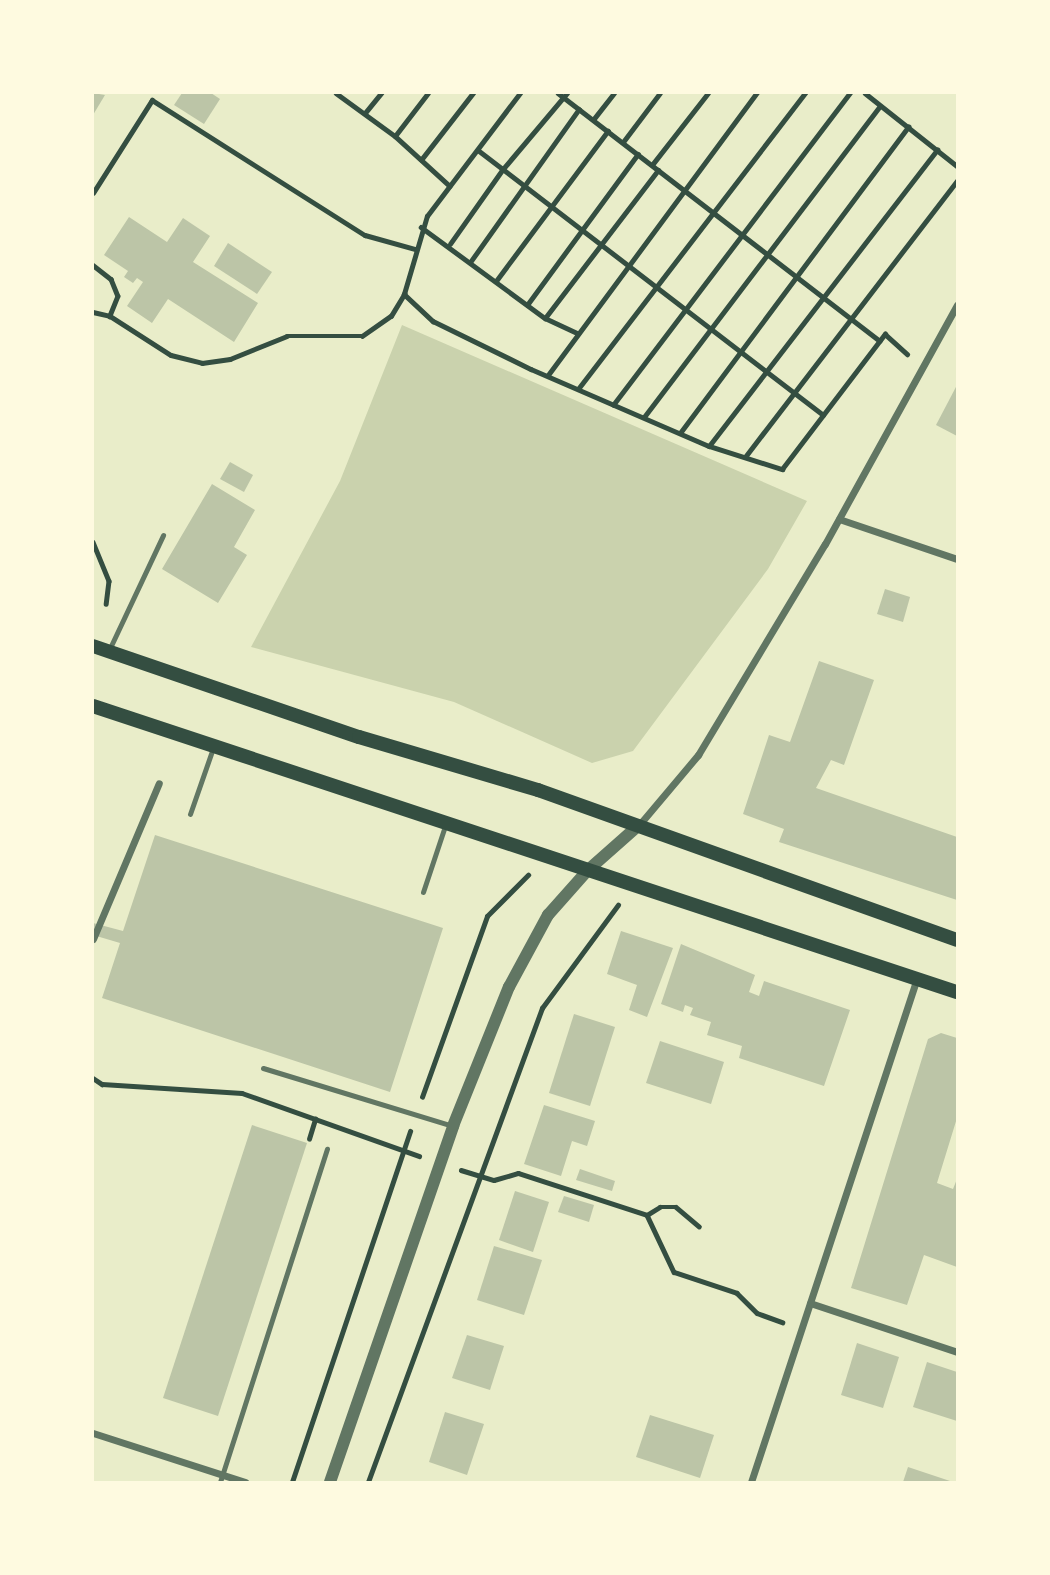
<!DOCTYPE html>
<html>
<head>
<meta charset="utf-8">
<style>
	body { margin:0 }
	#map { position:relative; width:1050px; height:1575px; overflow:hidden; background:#e9edc9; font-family:Rubik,sans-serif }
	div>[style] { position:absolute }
	.green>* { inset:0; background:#cad2ad }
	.building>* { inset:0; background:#bcc5a7 }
	.path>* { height:4.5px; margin:-2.25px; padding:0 2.25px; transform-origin:2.25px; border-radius:2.25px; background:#344e41 }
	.service>* { height:5px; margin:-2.5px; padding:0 2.5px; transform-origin:2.5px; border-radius:2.5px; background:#617663 }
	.minor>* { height:7px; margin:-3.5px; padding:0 3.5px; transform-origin:3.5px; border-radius:3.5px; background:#617663 }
	.tertiary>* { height:12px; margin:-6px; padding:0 6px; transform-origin:6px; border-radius:6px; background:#617663 }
	.secondary>* { height:14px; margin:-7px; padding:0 7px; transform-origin:7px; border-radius:7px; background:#344e41 }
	span { translate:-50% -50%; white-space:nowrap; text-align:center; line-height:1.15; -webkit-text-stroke:5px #fefae0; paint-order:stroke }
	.frame { position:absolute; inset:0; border:94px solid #fefae0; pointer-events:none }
</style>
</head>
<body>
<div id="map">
	<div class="green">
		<div style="clip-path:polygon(402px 325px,807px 501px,768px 569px,633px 751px,592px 763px,454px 702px,251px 647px,340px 481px)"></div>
	</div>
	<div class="building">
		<div style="clip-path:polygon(93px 93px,105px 95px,93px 115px)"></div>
		<div style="clip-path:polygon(182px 93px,211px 93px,220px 99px,204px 124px,174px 105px)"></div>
		<div style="clip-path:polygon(129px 217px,167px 242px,183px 218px,210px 236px,193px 262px,258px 303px,234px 342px,168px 299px,152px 323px,127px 306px,143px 282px,137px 278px,133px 283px,124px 277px,128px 271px,104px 255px)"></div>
		<div style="clip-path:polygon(228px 243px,272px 272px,257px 294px,214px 266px)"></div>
		<div style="clip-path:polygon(957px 385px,957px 436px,936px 425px)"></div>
		<div style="clip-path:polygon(230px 462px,253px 475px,244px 492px,220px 479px)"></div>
		<div style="clip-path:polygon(212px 484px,255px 510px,234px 547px,247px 555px,218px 603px,162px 569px)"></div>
		<div style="clip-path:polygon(885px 589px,910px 597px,903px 622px,877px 614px)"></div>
		<div style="clip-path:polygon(819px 661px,874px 680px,844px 765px,831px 760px,816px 788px,957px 837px,957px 900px,779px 842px,784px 829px,743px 814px,769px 735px,790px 742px)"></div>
		<div style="clip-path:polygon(155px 835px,443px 928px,390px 1092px,102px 998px,120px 943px,93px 935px,93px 923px,123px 931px)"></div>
		<div style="clip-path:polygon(621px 931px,673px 948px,647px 1017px,629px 1010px,637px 985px,607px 974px)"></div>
		<div style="clip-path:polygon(681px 944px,755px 975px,749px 992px,759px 996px,764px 981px,850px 1010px,824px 1086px,739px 1058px,742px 1046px,707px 1035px,711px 1022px,690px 1015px,693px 1008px,685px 1005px,683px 1012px,661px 1004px)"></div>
		<div style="clip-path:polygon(574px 1014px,615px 1027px,590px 1106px,549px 1093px)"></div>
		<div style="clip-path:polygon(941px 1033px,957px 1038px,957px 1118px,937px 1183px,953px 1189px,957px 1179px,957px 1267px,924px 1255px,907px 1305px,851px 1288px,928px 1039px)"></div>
		<div style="clip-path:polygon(660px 1041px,724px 1062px,711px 1104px,646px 1083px)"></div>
		<div style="clip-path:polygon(544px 1105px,595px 1121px,587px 1146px,572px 1141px,561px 1176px,524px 1164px)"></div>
		<div style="clip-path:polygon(252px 1125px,307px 1143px,218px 1416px,163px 1398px)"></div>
		<div style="clip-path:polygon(580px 1169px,615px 1181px,612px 1191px,576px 1180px)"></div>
		<div style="clip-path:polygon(515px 1191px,549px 1202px,533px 1252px,499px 1240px)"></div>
		<div style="clip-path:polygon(564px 1196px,594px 1205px,589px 1222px,558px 1212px)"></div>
		<div style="clip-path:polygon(494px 1246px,542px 1260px,524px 1315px,477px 1300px)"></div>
		<div style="clip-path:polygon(467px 1335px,504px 1346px,490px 1390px,452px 1378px)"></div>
		<div style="clip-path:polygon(857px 1343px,899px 1357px,883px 1408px,841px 1395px)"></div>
		<div style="clip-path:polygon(927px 1362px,957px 1372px,957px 1421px,913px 1407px)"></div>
		<div style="clip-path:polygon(445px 1412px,484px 1424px,467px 1475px,429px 1462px)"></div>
		<div style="clip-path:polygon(650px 1415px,714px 1435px,700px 1478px,636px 1457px)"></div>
		<div style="clip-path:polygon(908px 1467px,953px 1482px,903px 1482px)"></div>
	</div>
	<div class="path">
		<div style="left:336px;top:93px;width:73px;rotate:36.1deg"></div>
		<div style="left:395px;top:136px;width:74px;rotate:42.3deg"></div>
		<div style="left:558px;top:93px;width:406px;rotate:37.6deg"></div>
		<div style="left:865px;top:93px;width:117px;rotate:38.4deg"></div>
		<div style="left:365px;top:113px;width:26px;rotate:-51deg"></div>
		<div style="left:593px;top:120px;width:34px;rotate:-52deg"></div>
		<div style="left:395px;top:136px;width:54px;rotate:-52.5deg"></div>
		<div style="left:623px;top:142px;width:61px;rotate:-52.9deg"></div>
		<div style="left:478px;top:150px;width:435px;rotate:37.5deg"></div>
		<div style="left:421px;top:160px;width:85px;rotate:-52.2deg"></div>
		<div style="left:652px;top:165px;width:91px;rotate:-52.1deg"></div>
		<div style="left:93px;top:193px;width:110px;rotate:-57.6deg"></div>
		<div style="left:152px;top:100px;width:252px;rotate:32.4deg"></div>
		<div style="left:365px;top:235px;width:52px;rotate:15.6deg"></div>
		<div style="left:421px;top:227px;width:154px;rotate:36.3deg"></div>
		<div style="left:545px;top:318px;width:35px;rotate:25deg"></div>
		<div style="left:450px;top:244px;width:92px;rotate:-54.8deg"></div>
		<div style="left:503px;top:169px;width:99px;rotate:-49.9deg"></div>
		<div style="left:471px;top:261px;width:186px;rotate:-54.6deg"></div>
		<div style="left:93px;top:265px;width:23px;rotate:38deg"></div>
		<div style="left:111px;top:279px;width:18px;rotate:68deg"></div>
		<div style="left:118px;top:296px;width:22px;rotate:112deg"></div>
		<div style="left:496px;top:281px;width:187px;rotate:-53.3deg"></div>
		<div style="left:404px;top:294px;width:40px;rotate:43deg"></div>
		<div style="left:433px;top:321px;width:109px;rotate:26.1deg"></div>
		<div style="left:531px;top:369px;width:194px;rotate:23.4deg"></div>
		<div style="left:709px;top:446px;width:77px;rotate:17.5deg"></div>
		<div style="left:782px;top:469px;width:170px;rotate:-52.7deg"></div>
		<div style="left:885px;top:334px;width:30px;rotate:42deg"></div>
		<div style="left:527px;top:305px;width:187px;rotate:-53.7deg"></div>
		<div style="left:93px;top:312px;width:17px;rotate:13deg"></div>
		<div style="left:110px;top:316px;width:72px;rotate:32.6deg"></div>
		<div style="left:171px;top:355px;width:32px;rotate:14deg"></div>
		<div style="left:202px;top:363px;width:28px;rotate:-8deg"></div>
		<div style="left:230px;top:359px;width:61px;rotate:-22deg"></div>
		<div style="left:287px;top:336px;width:75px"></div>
		<div style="left:362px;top:336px;width:35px;rotate:-35deg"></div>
		<div style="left:391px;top:316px;width:26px;rotate:-59deg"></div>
		<div style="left:404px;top:294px;width:81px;rotate:-73.6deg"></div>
		<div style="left:427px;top:216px;width:154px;rotate:-52.9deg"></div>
		<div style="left:545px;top:318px;width:186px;rotate:-52.6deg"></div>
		<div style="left:548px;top:375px;width:351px;rotate:-53.5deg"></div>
		<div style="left:578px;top:389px;width:373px;rotate:-52.5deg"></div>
		<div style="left:613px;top:405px;width:392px;rotate:-52.8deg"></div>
		<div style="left:644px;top:417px;width:390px;rotate:-52.8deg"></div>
		<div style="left:680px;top:433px;width:382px;rotate:-53.3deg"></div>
		<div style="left:709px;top:446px;width:374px;rotate:-52.4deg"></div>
		<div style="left:745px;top:457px;width:348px;rotate:-52.5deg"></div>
		<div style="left:93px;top:542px;width:42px;rotate:67.7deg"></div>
		<div style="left:109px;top:581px;width:23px;rotate:97deg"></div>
		<div style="left:93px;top:1078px;width:11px;rotate:34deg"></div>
		<div style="left:102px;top:1084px;width:140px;rotate:3.7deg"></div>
		<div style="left:242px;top:1093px;width:188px;rotate:19.6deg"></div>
		<div style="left:422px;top:1097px;width:192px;rotate:-70.2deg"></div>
		<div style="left:487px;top:916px;width:58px;rotate:-45deg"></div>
		<div style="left:309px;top:1139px;width:21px;rotate:-73deg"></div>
		<div style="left:461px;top:1170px;width:34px;rotate:17deg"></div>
		<div style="left:494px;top:1180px;width:25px;rotate:-16deg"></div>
		<div style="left:518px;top:1173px;width:136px;rotate:18deg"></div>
		<div style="left:647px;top:1215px;width:15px;rotate:-32deg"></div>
		<div style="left:660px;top:1207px;width:16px"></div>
		<div style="left:676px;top:1207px;width:30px;rotate:40deg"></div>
		<div style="left:647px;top:1215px;width:63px;rotate:64.7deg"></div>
		<div style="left:674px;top:1272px;width:66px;rotate:18.4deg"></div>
		<div style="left:737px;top:1293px;width:28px;rotate:45deg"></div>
		<div style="left:757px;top:1313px;width:27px;rotate:20deg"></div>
		<div style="left:292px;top:1482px;width:370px;rotate:-71.4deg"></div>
		<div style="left:368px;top:1482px;width:505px;rotate:-69.84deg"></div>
		<div style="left:542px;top:1008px;width:128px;rotate:-53.6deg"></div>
	</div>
	<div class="service">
		<div style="left:109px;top:650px;width:127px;rotate:-64.8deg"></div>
		<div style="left:190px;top:814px;width:70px;rotate:-70.8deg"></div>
		<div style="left:423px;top:892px;width:73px;rotate:-71.6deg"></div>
		<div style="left:263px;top:1068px;width:199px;rotate:17deg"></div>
		<div style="left:220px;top:1482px;width:350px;rotate:-72.2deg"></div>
	</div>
	<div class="minor">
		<div style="left:839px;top:519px;width:125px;rotate:18.7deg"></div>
		<div style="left:639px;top:825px;width:92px;rotate:-49.9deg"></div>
		<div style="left:698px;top:755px;width:246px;rotate:-59deg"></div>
		<div style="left:825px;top:544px;width:273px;rotate:-61.1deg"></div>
		<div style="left:93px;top:939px;width:169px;rotate:-67.1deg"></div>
		<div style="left:810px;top:1303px;width:155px;rotate:18.4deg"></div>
		<div style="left:93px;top:1433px;width:160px;rotate:17.9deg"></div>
		<div style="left:751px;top:1482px;width:531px;rotate:-71.77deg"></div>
	</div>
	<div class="tertiary">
		<div style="left:330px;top:1482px;width:377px;rotate:-70.9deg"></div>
		<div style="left:453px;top:1126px;width:150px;rotate:-68.1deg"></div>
		<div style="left:509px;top:987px;width:82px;rotate:-61.6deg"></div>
		<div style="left:548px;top:915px;width:59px;rotate:-48.4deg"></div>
		<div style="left:587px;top:871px;width:69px;rotate:-41.5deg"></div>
	</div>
	<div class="secondary">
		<div style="left:93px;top:646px;width:281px;rotate:18.9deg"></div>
		<div style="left:359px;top:737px;width:187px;rotate:16.5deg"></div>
		<div style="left:538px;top:790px;width:445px;rotate:19.7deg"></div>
		<div style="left:93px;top:706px;width:910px;rotate:18.32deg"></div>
	</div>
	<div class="frame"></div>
</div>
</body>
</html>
